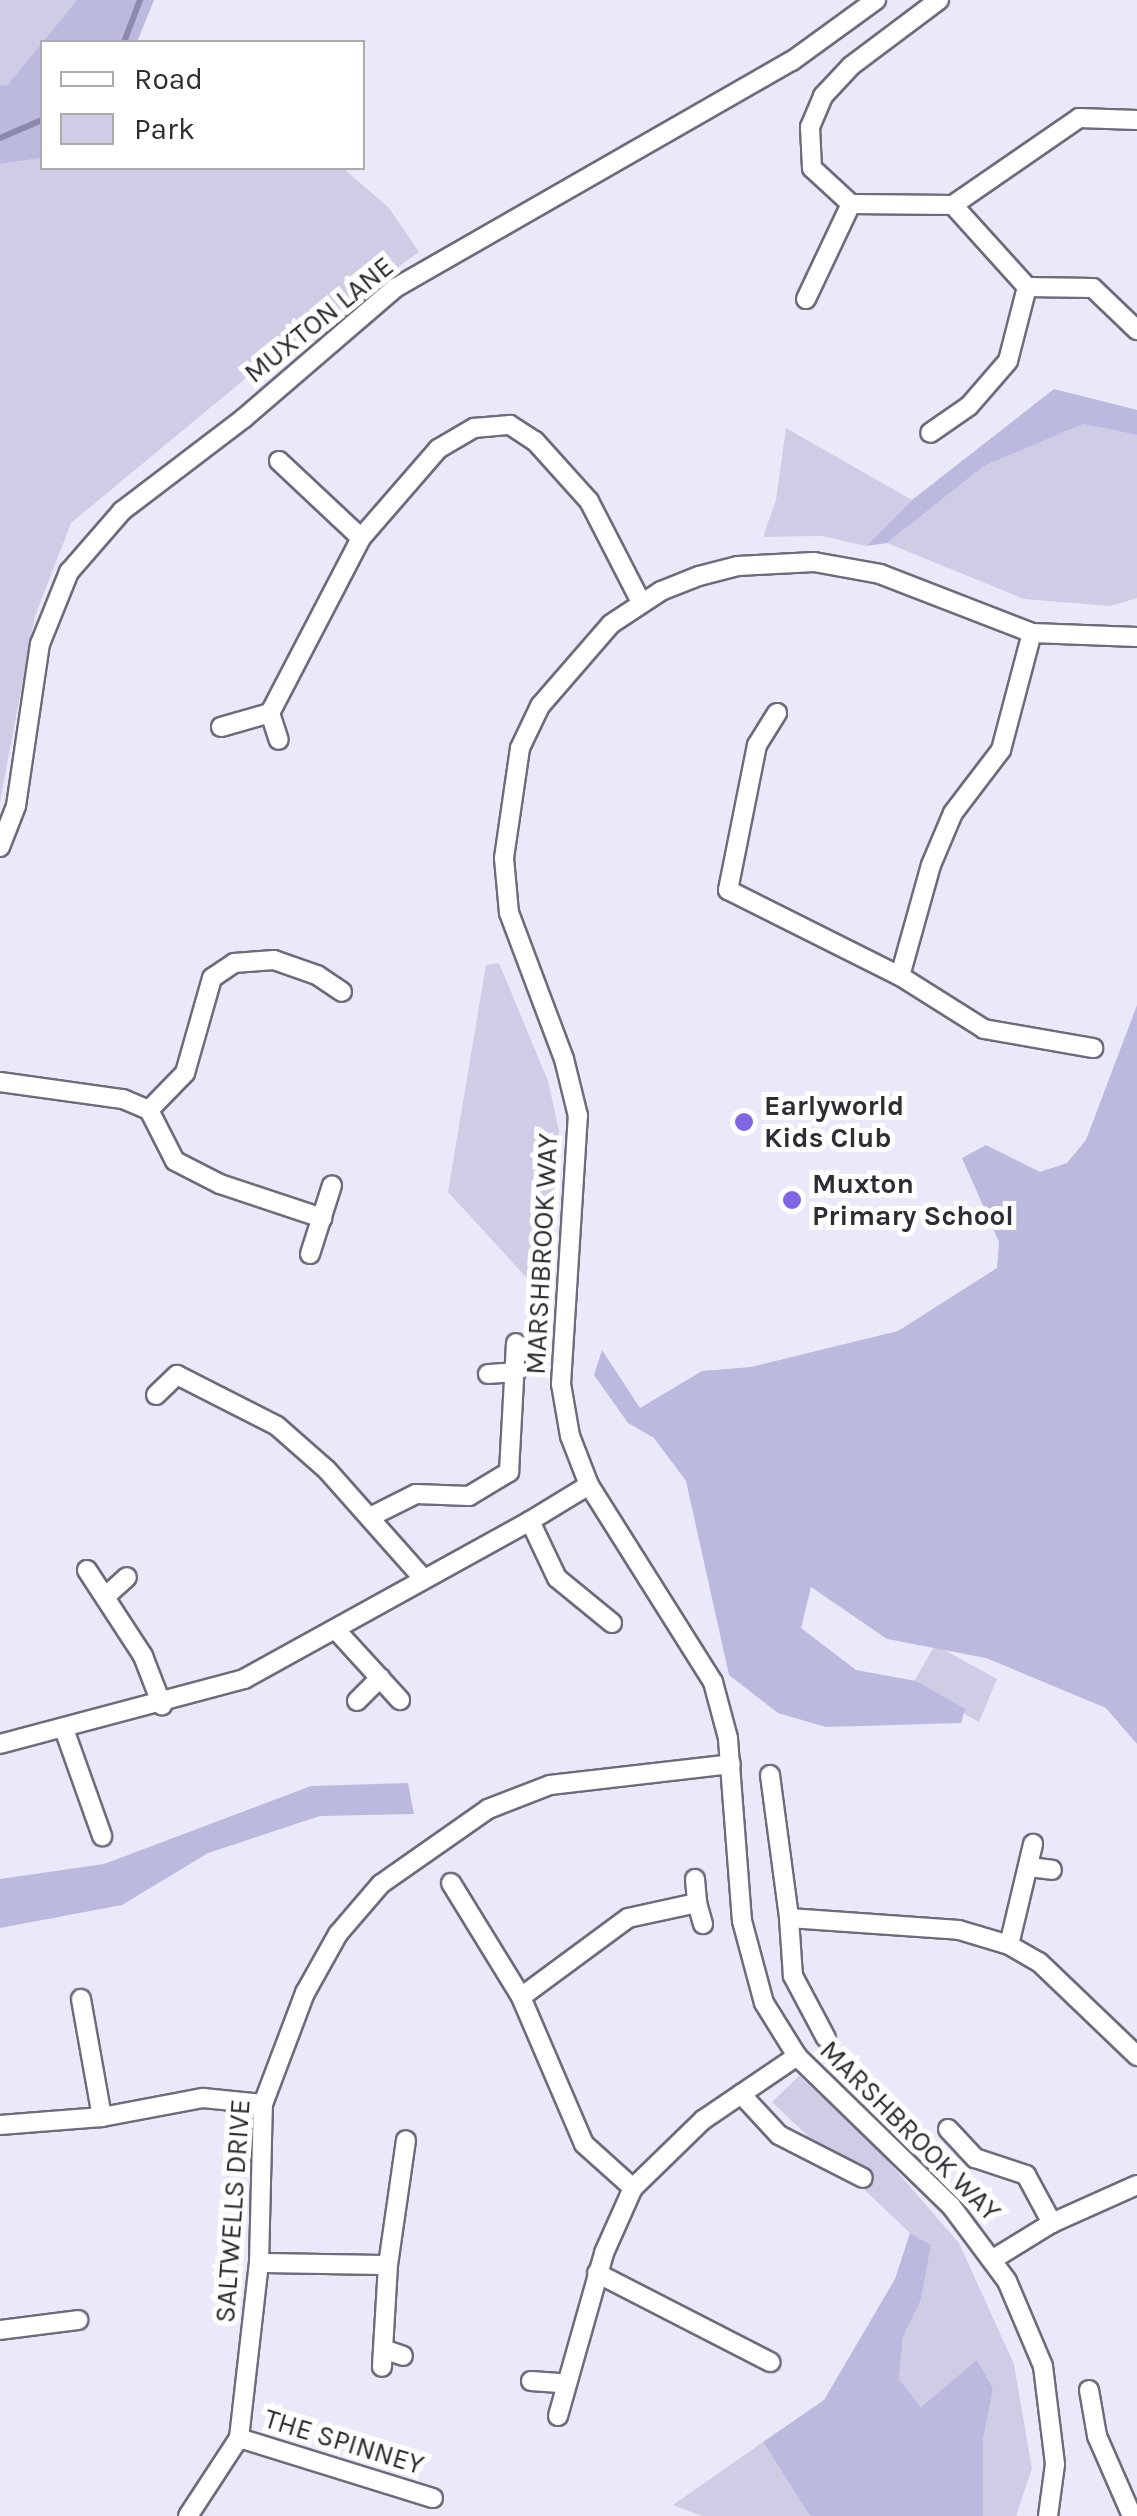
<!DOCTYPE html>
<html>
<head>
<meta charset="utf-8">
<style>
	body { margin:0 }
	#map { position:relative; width:1137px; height:2516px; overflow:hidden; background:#eae9fa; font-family:Karla,sans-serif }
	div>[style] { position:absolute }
	.green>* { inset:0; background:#cfcde6 }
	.forest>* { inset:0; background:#bcb9df }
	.stream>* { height:6px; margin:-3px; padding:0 3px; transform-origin:3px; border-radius:3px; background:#8c89ad }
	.roads { filter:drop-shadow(2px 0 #6d6c7a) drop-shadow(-2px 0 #6d6c7a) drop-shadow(0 2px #6d6c7a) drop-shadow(0 -2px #6d6c7a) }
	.street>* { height:18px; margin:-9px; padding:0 9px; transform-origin:9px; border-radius:9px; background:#fff }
	.dots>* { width:28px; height:28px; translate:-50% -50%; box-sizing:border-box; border:5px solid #fff; border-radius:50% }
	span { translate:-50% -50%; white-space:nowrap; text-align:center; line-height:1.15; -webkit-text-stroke:10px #fff; paint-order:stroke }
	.street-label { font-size:28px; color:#2e2d33 }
	.poi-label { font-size:28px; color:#2e2d33; font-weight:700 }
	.left { translate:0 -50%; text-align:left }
	.legend { position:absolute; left:40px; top:40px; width:325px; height:130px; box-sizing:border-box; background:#fff; border:2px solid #ababad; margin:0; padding:12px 18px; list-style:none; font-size:30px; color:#2e2d33 }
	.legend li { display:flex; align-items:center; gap:20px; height:50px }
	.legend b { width:50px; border:2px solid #ababad }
</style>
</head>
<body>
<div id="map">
	<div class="green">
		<div style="clip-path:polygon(0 0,77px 0,7px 87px,0 85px)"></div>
		<div style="clip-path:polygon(42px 158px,42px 168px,343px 168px,389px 208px,419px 252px,257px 369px,71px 523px,35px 616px,0 802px,0 164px)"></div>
		<div style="clip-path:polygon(1083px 424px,1137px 435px,1137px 598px,1111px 606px,1024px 599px,887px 543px,984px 466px)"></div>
		<div style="clip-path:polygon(786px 428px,912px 500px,866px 546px,822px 536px,763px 537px,776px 500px)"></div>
		<div style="clip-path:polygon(499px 963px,548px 1081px,559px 1131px,554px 1232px,543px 1287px,537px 1289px,448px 1192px,486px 965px)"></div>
		<div style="clip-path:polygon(935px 1645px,997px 1679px,979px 1722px,912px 1685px)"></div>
		<div style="clip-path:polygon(799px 2076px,873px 2144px,959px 2243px,1014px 2364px,1032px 2469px,1016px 2516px,983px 2516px,983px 2441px,993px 2388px,977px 2361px,921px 2407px,899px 2379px,903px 2337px,921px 2300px,931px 2245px,910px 2233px,772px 2102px)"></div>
		<div style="clip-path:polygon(763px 2442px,810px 2516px,702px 2516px,673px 2505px)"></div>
	</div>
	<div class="forest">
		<div style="clip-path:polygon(77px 0,154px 0,137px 42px,42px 42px,42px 158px,0 164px,0 85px,7px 86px)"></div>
		<div style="clip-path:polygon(1054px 389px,1137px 410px,1137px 435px,1083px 424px,984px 466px,887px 543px,866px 546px,912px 500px)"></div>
		<div style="clip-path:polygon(1137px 1005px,1137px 1744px,1106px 1708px,986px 1658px,887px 1639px,811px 1587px,801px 1628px,856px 1670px,916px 1681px,965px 1709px,961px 1723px,826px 1727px,778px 1713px,729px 1675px,686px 1481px,654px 1438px,628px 1423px,594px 1375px,602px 1350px,640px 1408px,702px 1371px,751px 1367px,898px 1331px,997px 1268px,999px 1242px,962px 1158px,986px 1145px,1040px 1172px,1067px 1163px,1086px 1140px)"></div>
		<div style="clip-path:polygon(408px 1783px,414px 1814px,320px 1816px,208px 1853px,122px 1905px,0 1928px,0 1879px,104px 1864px,311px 1786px)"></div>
		<div style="clip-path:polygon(910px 2233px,931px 2245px,921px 2300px,903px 2337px,899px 2379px,921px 2407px,977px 2360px,993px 2388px,983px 2441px,983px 2516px,810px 2516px,763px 2442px,824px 2400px,895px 2279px)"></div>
	</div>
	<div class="stream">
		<div style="left:124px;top:42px;width:45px;rotate:-69.1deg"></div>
		<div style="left:0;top:138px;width:46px;rotate:-23.2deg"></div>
	</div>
	<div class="roads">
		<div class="street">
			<div style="left:851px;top:204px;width:53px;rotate:-137.3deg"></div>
			<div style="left:812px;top:168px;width:41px;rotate:-92.8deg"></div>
			<div style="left:810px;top:127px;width:34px;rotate:-67deg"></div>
			<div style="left:823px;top:96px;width:41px;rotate:-47deg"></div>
			<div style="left:851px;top:66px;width:110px;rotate:-36.9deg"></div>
			<div style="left:953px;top:205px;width:153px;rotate:-34.6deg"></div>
			<div style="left:1079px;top:118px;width:58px;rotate:2deg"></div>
			<div style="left:1027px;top:287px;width:66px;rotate:0.9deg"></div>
			<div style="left:1093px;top:288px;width:61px;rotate:43.7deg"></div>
			<div style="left:806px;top:299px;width:105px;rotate:-64.7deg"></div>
			<div style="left:851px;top:204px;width:102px;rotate:0.6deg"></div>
			<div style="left:953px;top:205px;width:110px;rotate:47.9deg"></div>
			<div style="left:1027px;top:287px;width:76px;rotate:104.4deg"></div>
			<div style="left:1008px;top:361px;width:60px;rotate:130.9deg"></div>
			<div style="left:969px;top:406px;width:47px;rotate:145.3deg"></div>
			<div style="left:279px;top:461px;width:112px;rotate:43.2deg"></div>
			<div style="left:361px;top:538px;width:118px;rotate:-49.1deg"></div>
			<div style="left:438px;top:449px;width:42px;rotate:-30.3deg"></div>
			<div style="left:474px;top:428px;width:36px;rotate:-5deg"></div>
			<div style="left:510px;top:425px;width:30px;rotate:33deg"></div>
			<div style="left:535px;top:441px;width:81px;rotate:48deg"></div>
			<div style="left:589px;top:501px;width:114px;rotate:62.8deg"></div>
			<div style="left:270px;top:713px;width:28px;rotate:72deg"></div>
			<div style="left:777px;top:713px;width:38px;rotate:122deg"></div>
			<div style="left:757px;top:745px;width:148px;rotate:101.3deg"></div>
			<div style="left:728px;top:890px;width:192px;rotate:26.6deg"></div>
			<div style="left:900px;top:976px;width:115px;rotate:-74.4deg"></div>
			<div style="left:931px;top:865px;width:56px;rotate:-67.1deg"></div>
			<div style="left:953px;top:813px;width:79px;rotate:-52.7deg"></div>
			<div style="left:1001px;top:750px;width:121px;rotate:-75.2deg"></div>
			<div style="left:221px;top:727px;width:51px;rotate:-15.9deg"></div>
			<div style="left:270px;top:713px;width:197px;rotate:-62.5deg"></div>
			<div style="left:0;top:847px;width:44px;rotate:-68.7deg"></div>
			<div style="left:16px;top:806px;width:164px;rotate:-81.6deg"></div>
			<div style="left:40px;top:644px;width:78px;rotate:-68.1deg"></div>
			<div style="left:69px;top:572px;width:81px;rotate:-49deg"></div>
			<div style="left:122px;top:511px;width:153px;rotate:-37.3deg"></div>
			<div style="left:244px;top:418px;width:199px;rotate:-40.7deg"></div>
			<div style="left:395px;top:288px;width:457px;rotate:-29.8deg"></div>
			<div style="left:792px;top:61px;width:104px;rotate:-36deg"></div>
			<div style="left:900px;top:976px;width:99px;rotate:32.2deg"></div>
			<div style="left:984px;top:1029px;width:111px;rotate:9.9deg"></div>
			<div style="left:0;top:1082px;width:124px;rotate:7.9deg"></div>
			<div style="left:123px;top:1099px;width:28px;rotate:23deg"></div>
			<div style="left:149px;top:1110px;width:52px;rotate:-45.8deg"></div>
			<div style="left:185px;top:1073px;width:99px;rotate:-74.1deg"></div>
			<div style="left:212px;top:978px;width:27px;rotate:-34deg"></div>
			<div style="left:234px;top:963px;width:40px;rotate:-4.3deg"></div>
			<div style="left:274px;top:960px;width:46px;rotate:19.2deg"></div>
			<div style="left:317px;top:975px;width:30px;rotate:34deg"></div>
			<div style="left:149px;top:1110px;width:57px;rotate:63deg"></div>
			<div style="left:175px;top:1161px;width:51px;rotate:27.1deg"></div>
			<div style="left:220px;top:1184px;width:108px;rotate:18.4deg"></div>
			<div style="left:310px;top:1254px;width:72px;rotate:-72.3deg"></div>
			<div style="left:488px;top:1374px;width:28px;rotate:-4deg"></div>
			<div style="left:177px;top:1375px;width:112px;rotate:27deg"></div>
			<div style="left:277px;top:1426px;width:67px;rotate:41.3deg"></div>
			<div style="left:327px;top:1470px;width:144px;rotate:48.4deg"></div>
			<div style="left:156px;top:1395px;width:29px;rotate:-44deg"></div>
			<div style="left:370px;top:1517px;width:51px;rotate:-26.6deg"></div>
			<div style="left:416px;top:1494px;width:53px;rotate:2.2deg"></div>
			<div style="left:469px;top:1496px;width:47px;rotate:-31deg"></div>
			<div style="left:509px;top:1472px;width:129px;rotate:-86.9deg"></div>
			<div style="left:530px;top:1521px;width:69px;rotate:-31.4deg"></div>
			<div style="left:87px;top:1570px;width:103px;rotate:56.9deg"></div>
			<div style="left:143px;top:1656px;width:53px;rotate:68.8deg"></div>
			<div style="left:106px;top:1596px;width:28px;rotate:-42deg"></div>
			<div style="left:336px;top:1630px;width:95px;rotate:47.6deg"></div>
			<div style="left:357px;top:1701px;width:33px;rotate:-45deg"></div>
			<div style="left:64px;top:1729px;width:114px;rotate:70.4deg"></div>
			<div style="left:0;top:1744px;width:253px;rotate:-14.9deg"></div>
			<div style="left:244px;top:1679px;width:327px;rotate:-28.9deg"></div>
			<div style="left:530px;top:1521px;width:63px;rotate:64.7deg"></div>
			<div style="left:557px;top:1578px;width:71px;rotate:39.3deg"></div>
			<div style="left:770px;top:1775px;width:144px;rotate:82.4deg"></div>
			<div style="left:789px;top:1918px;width:170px;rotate:4deg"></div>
			<div style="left:959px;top:1930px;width:52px;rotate:16.7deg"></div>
			<div style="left:1009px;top:1945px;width:34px;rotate:30deg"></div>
			<div style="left:1039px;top:1962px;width:136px;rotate:43.8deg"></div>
			<div style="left:1029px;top:1867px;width:23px;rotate:7deg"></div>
			<div style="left:695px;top:1879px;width:24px;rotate:85deg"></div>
			<div style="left:451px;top:1883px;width:134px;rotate:58.4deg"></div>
			<div style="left:521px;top:1997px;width:160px;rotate:66.8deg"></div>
			<div style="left:584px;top:2144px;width:66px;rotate:41.9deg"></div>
			<div style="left:789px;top:1918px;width:58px;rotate:86.1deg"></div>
			<div style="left:793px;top:1976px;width:70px;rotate:62deg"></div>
			<div style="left:1009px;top:1945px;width:104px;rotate:-76.6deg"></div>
			<div style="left:521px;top:1997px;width:133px;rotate:-36.4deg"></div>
			<div style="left:628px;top:1918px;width:71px;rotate:-12.3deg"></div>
			<div style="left:697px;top:1903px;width:22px;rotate:74deg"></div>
			<div style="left:741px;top:2094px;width:56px;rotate:47.2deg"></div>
			<div style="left:779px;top:2135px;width:94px;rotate:27.1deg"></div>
			<div style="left:102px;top:2117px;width:103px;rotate:-10.7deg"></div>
			<div style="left:203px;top:2098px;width:60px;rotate:5.7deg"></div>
			<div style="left:0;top:2125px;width:102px;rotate:-4.5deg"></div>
			<div style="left:102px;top:2117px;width:120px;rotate:-100.1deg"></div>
			<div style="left:948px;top:2129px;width:40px;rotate:47deg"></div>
			<div style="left:975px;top:2158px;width:54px;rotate:18.4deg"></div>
			<div style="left:1026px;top:2175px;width:55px;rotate:61.6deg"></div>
			<div style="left:995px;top:2258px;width:67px;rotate:-31.6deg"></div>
			<div style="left:1052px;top:2223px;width:93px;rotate:-24.1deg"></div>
			<div style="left:259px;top:2263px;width:129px;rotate:0.9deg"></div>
			<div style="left:388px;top:2265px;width:102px;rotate:93.4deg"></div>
			<div style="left:388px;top:2265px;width:126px;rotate:-81.8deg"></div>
			<div style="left:597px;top:2273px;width:195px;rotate:27.2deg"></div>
			<div style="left:0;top:2330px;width:79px;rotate:-7.3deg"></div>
			<div style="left:383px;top:2349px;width:21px;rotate:19deg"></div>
			<div style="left:531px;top:2381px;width:32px;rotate:4deg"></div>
			<div style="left:1089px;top:2390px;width:47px;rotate:80.1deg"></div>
			<div style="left:1097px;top:2436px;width:87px;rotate:66.4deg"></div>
			<div style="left:558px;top:2416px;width:169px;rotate:-74.2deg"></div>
			<div style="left:604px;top:2253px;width:71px;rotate:-66deg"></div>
			<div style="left:633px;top:2188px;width:98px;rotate:-44.2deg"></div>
			<div style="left:703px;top:2120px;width:114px;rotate:-34.2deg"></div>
			<div style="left:239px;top:2438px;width:203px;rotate:17.2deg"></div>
			<div style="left:188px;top:2516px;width:93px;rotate:-56.8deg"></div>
			<div style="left:239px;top:2438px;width:176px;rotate:-83.5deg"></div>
			<div style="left:259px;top:2263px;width:159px;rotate:-88.6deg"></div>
			<div style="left:263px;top:2104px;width:119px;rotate:-69.3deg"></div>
			<div style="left:305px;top:1993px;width:68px;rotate:-60.8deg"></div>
			<div style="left:338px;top:1934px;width:66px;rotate:-49.3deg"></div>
			<div style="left:381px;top:1884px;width:131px;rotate:-35deg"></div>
			<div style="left:488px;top:1809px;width:66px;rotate:-21.2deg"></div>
			<div style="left:550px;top:1785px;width:182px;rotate:-6.6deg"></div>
			<div style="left:1048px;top:2516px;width:52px;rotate:-82.3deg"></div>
			<div style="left:1055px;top:2464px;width:99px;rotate:-97deg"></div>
			<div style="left:1043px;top:2366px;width:92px;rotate:-113deg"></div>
			<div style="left:1007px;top:2281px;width:94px;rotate:-126.7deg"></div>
			<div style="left:951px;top:2206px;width:215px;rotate:-135.8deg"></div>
			<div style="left:797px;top:2056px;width:62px;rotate:-121.9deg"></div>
			<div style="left:764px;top:2003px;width:85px;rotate:-105deg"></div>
			<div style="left:742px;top:1921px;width:184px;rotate:-94.4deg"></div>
			<div style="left:728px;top:1738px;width:58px;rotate:-105deg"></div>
			<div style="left:713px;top:1682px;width:233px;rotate:-122.2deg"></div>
			<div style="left:589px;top:1485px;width:53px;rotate:-111.2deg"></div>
			<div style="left:570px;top:1436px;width:53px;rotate:-99.8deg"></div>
			<div style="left:561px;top:1384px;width:269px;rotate:-86.4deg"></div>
			<div style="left:578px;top:1116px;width:59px;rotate:-103.8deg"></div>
			<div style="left:564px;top:1059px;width:156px;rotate:-110.6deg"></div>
			<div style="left:509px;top:913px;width:55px;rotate:-95.2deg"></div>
			<div style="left:504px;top:858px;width:111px;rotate:-81.7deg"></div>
			<div style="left:520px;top:748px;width:47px;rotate:-64.5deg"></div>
			<div style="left:540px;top:706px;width:108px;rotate:-49.1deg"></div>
			<div style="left:611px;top:624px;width:60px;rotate:-33.4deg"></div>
			<div style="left:661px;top:591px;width:41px;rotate:-21.5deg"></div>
			<div style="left:699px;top:576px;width:40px;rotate:-14.4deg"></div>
			<div style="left:738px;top:566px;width:76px;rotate:-3deg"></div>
			<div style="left:814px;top:562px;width:67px;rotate:10.3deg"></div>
			<div style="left:880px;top:574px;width:163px;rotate:21.2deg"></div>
			<div style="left:1032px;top:633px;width:105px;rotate:2.2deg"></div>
		</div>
	</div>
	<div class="dots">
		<div style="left:744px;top:1122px;background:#7f67e3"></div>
		<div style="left:792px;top:1200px;background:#7f67e3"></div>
	</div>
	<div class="street-label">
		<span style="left:319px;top:320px;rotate:-39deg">MUXTON LANE</span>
		<span style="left:542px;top:1254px;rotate:-87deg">MARSHBROOK WAY</span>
		<span style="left:910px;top:2131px;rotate:45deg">MARSHBROOK WAY</span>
		<span style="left:233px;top:2211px;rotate:-86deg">SALTWELLS DRIVE</span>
		<span style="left:344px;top:2442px;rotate:17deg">THE SPINNEY</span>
	</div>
	<div class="poi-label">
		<span class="left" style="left:764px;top:1122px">Earlyworld<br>Kids Club</span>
		<span class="left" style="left:812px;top:1200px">Muxton<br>Primary School</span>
	</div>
	<ul class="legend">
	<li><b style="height:12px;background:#fff"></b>Road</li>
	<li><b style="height:28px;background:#cfcde6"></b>Park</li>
	</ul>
</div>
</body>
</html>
